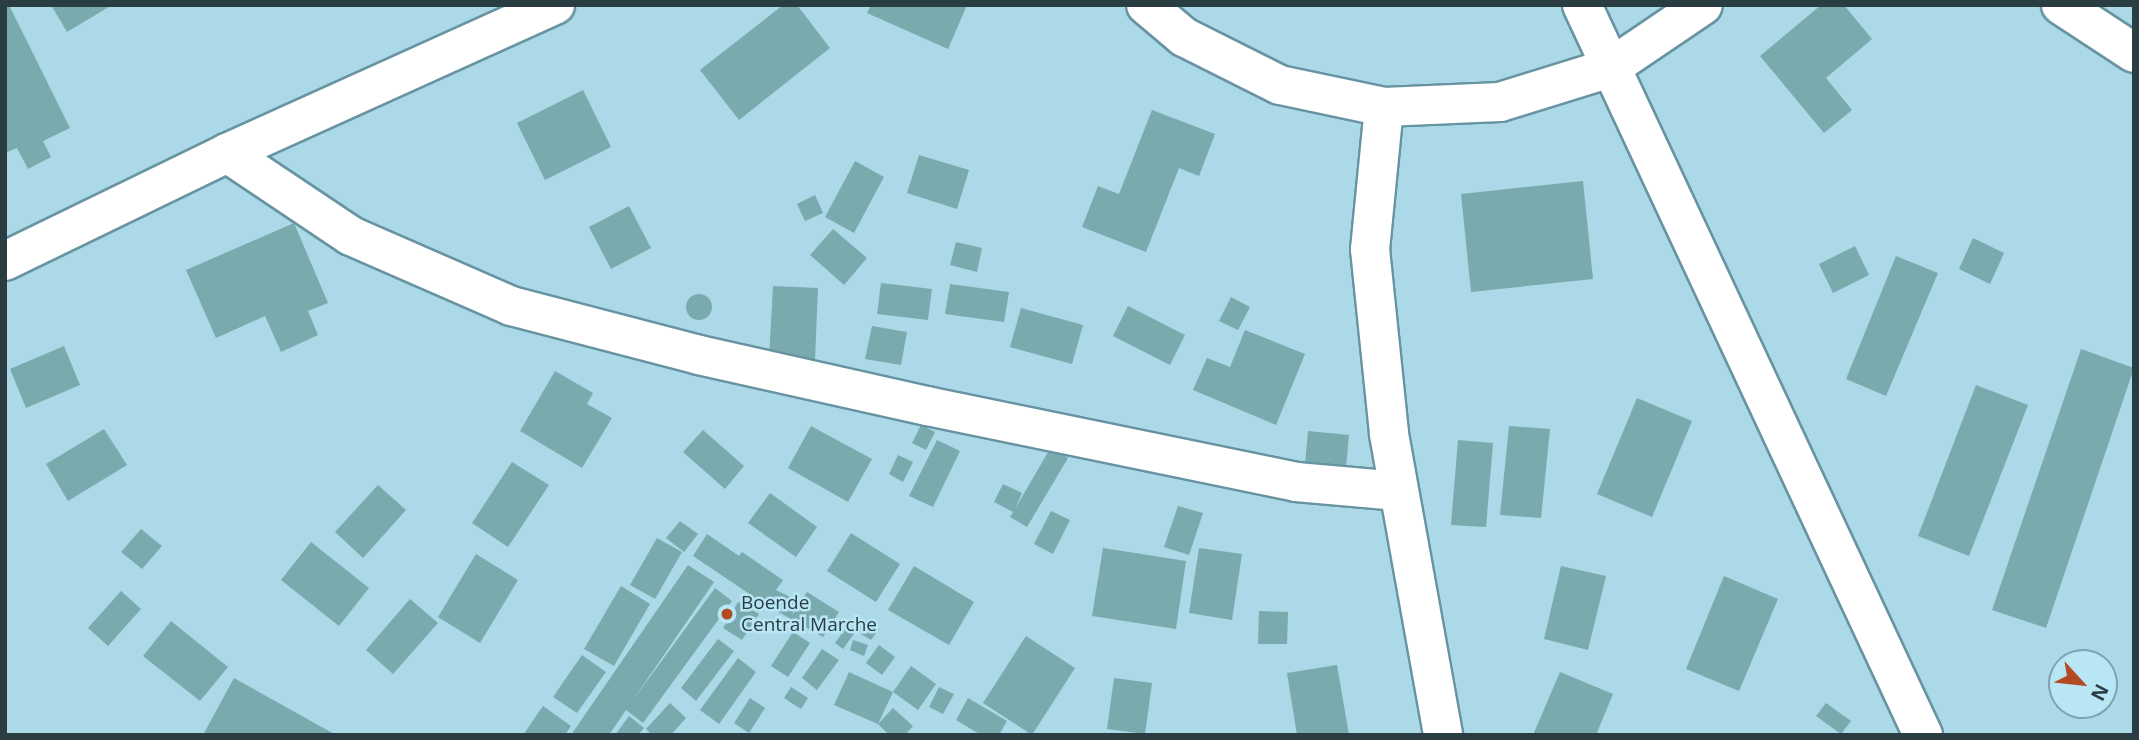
<!DOCTYPE html>
<html>
<head>
<meta charset="utf-8">
<style>
	body { margin:0 }
	#map { position:relative; width:2139px; height:740px; overflow:hidden; background:#abd9e8; font-family:"Open Sans",sans-serif }
	div>[style] { position:absolute }
	.building>* { inset:0; background:#79aaad }
	.round { border-radius:50% }
	.roads { filter:drop-shadow(2px 0 #6894a2) drop-shadow(-2px 0 #6894a2) drop-shadow(0 2px #6894a2) drop-shadow(0 -2px #6894a2) }
	.street>* { height:38px; margin:-19px; padding:0 19px; transform-origin:19px; border-radius:19px; background:#fff }
	.dots>* { width:19px; height:19px; translate:-50% -50%; box-sizing:border-box; border:4px solid #b8e6f5; border-radius:50% }
	span { translate:-50% -50%; white-space:nowrap; text-align:center; line-height:1.15; -webkit-text-stroke:5px #b8e6f5; paint-order:stroke }
	.poi-label { font-size:19px; color:#2a3d43 }
	.left { translate:0 -50%; text-align:left }
	.frame { position:absolute; inset:0; border:7px solid #2a3d43; pointer-events:none }
	.north { position:absolute; left:2048px; top:649px; width:70px; height:70px; box-sizing:border-box; background:#b8e6f5; border:2px solid #7fa2ae; border-radius:50%; rotate:117deg; font-size:19px; font-weight:700; line-height:28px; text-align:center; color:#2a3d43 }
	.north::after { content:''; display:block; margin:auto; width:24px; height:32px; background:#b24b25; clip-path:polygon(50% 0,100% 100%,50% 72%,0 100%) }
</style>
</head>
<body>
<div id="map">
	<div class="building">
		<div style="clip-path:polygon(9px 5px,70px 128px,43px 141px,51px 157px,28px 169px,17px 148px,5px 153px,5px 7px)"></div>
		<div style="clip-path:polygon(51px 5px,112px 5px,67px 32px)"></div>
		<div style="clip-path:polygon(783px 5px,797px 5px,830px 48px,739px 120px,700px 70px)"></div>
		<div style="clip-path:polygon(871px 5px,967px 5px,948px 49px,867px 13px)"></div>
		<div style="clip-path:polygon(1821px 5px,1844px 5px,1872px 39px,1826px 78px,1852px 110px,1824px 133px,1760px 56px)"></div>
		<div style="clip-path:polygon(583px 90px,611px 147px,545px 180px,517px 123px)"></div>
		<div style="clip-path:polygon(1152px 110px,1215px 134px,1199px 176px,1179px 168px,1146px 252px,1082px 227px,1098px 186px,1119px 194px)"></div>
		<div style="clip-path:polygon(919px 155px,969px 170px,957px 209px,907px 193px)"></div>
		<div style="clip-path:polygon(855px 161px,884px 177px,854px 233px,825px 217px)"></div>
		<div style="clip-path:polygon(1583px 181px,1593px 279px,1471px 292px,1461px 194px)"></div>
		<div style="clip-path:polygon(815px 195px,823px 213px,805px 221px,797px 204px)"></div>
		<div style="clip-path:polygon(629px 206px,651px 248px,611px 269px,589px 227px)"></div>
		<div style="clip-path:polygon(294px 223px,328px 303px,308px 311px,318px 335px,281px 352px,265px 316px,216px 338px,186px 270px)"></div>
		<div style="clip-path:polygon(833px 229px,867px 258px,844px 285px,810px 255px)"></div>
		<div style="clip-path:polygon(1973px 238px,2004px 253px,1990px 284px,1959px 269px)"></div>
		<div style="clip-path:polygon(956px 242px,982px 248px,977px 272px,950px 265px)"></div>
		<div style="clip-path:polygon(1855px 246px,1869px 275px,1833px 293px,1819px 264px)"></div>
		<div style="clip-path:polygon(1896px 256px,1938px 273px,1886px 396px,1846px 379px)"></div>
		<div style="clip-path:polygon(881px 283px,932px 289px,928px 320px,877px 314px)"></div>
		<div style="clip-path:polygon(950px 284px,1009px 292px,1004px 322px,945px 314px)"></div>
		<div style="clip-path:polygon(773px 286px,818px 288px,815px 360px,769px 359px)"></div>
		<div class="round" style="left:686px;top:294px;width:26px;height:26px"></div>
		<div style="clip-path:polygon(1231px 297px,1250px 307px,1238px 330px,1219px 321px)"></div>
		<div style="clip-path:polygon(1128px 306px,1185px 335px,1170px 365px,1113px 336px)"></div>
		<div style="clip-path:polygon(1021px 308px,1083px 325px,1072px 364px,1010px 347px)"></div>
		<div style="clip-path:polygon(872px 326px,907px 332px,901px 365px,865px 359px)"></div>
		<div style="clip-path:polygon(1245px 330px,1305px 354px,1276px 425px,1193px 390px,1207px 358px,1230px 367px)"></div>
		<div style="clip-path:polygon(64px 346px,80px 385px,26px 408px,10px 369px)"></div>
		<div style="clip-path:polygon(2081px 349px,2134px 368px,2046px 628px,1992px 610px)"></div>
		<div style="clip-path:polygon(555px 371px,593px 393px,587px 404px,612px 418px,582px 468px,520px 431px)"></div>
		<div style="clip-path:polygon(1976px 385px,2028px 405px,1969px 556px,1918px 536px)"></div>
		<div style="clip-path:polygon(1637px 398px,1692px 421px,1652px 517px,1597px 494px)"></div>
		<div style="clip-path:polygon(921px 425px,935px 432px,926px 450px,912px 443px)"></div>
		<div style="clip-path:polygon(811px 426px,872px 459px,848px 502px,788px 468px)"></div>
		<div style="clip-path:polygon(1509px 426px,1550px 429px,1541px 518px,1500px 515px)"></div>
		<div style="clip-path:polygon(104px 429px,127px 465px,68px 501px,46px 464px)"></div>
		<div style="clip-path:polygon(703px 430px,744px 466px,725px 489px,683px 452px)"></div>
		<div style="clip-path:polygon(1308px 431px,1349px 435px,1346px 468px,1305px 464px)"></div>
		<div style="clip-path:polygon(937px 440px,960px 451px,933px 507px,909px 496px)"></div>
		<div style="clip-path:polygon(1458px 440px,1493px 443px,1486px 527px,1451px 525px)"></div>
		<div style="clip-path:polygon(1051px 447px,1068px 458px,1027px 527px,1010px 517px,1013px 512px,994px 502px,1003px 484px,1022px 493px,1015px 509px)"></div>
		<div style="clip-path:polygon(898px 455px,913px 462px,903px 482px,889px 474px)"></div>
		<div style="clip-path:polygon(512px 462px,549px 485px,508px 547px,472px 523px)"></div>
		<div style="clip-path:polygon(378px 485px,406px 510px,363px 558px,335px 532px)"></div>
		<div style="clip-path:polygon(770px 493px,817px 527px,796px 557px,748px 523px)"></div>
		<div style="clip-path:polygon(1178px 506px,1203px 513px,1189px 555px,1164px 547px)"></div>
		<div style="clip-path:polygon(1051px 511px,1070px 520px,1053px 554px,1034px 544px)"></div>
		<div style="clip-path:polygon(680px 521px,698px 534px,684px 552px,666px 538px)"></div>
		<div style="clip-path:polygon(141px 529px,162px 546px,142px 569px,121px 552px)"></div>
		<div style="clip-path:polygon(851px 533px,900px 564px,876px 602px,827px 571px)"></div>
		<div style="clip-path:polygon(707px 534px,739px 556px,742px 552px,783px 580px,776px 590px,798px 601px,792px 616px,807px 592px,839px 612px,823px 637px,766px 605px,693px 556px)"></div>
		<div style="clip-path:polygon(657px 538px,682px 552px,655px 599px,630px 585px)"></div>
		<div style="clip-path:polygon(311px 542px,369px 588px,339px 626px,281px 580px)"></div>
		<div style="clip-path:polygon(1103px 548px,1186px 561px,1176px 629px,1092px 616px)"></div>
		<div style="clip-path:polygon(1199px 548px,1242px 554px,1232px 620px,1189px 613px)"></div>
		<div style="clip-path:polygon(476px 554px,518px 580px,480px 643px,438px 617px)"></div>
		<div style="clip-path:polygon(688px 565px,714px 582px,633px 700px,715px 588px,732px 601px,643px 723px,626px 710px,609px 735px,571px 735px)"></div>
		<div style="clip-path:polygon(914px 566px,974px 602px,949px 645px,888px 610px)"></div>
		<div style="clip-path:polygon(1561px 566px,1606px 576px,1588px 650px,1544px 639px)"></div>
		<div style="clip-path:polygon(1724px 576px,1778px 599px,1739px 691px,1686px 669px)"></div>
		<div style="clip-path:polygon(621px 586px,650px 604px,614px 666px,584px 649px)"></div>
		<div style="clip-path:polygon(121px 591px,141px 609px,108px 646px,88px 628px)"></div>
		<div style="clip-path:polygon(410px 599px,438px 623px,393px 674px,366px 650px)"></div>
		<div style="clip-path:polygon(738px 602px,759px 614px,742px 640px,723px 628px)"></div>
		<div style="clip-path:polygon(1259px 611px,1288px 612px,1287px 644px,1258px 644px)"></div>
		<div style="clip-path:polygon(864px 619px,879px 629px,871px 640px,856px 631px)"></div>
		<div style="clip-path:polygon(171px 621px,228px 667px,200px 701px,143px 656px)"></div>
		<div style="clip-path:polygon(848px 625px,856px 631px,843px 649px,835px 643px)"></div>
		<div style="clip-path:polygon(793px 632px,810px 643px,788px 677px,771px 666px)"></div>
		<div style="clip-path:polygon(1026px 636px,1075px 668px,1032px 735px,983px 703px)"></div>
		<div style="clip-path:polygon(718px 639px,734px 651px,696px 701px,681px 688px)"></div>
		<div style="clip-path:polygon(853px 640px,868px 645px,864px 656px,850px 650px)"></div>
		<div style="clip-path:polygon(879px 645px,895px 657px,882px 675px,866px 663px)"></div>
		<div style="clip-path:polygon(822px 649px,839px 660px,817px 690px,802px 678px)"></div>
		<div style="clip-path:polygon(582px 655px,606px 672px,577px 713px,553px 697px)"></div>
		<div style="clip-path:polygon(738px 658px,756px 672px,719px 724px,700px 710px)"></div>
		<div style="clip-path:polygon(1337px 665px,1349px 735px,1297px 735px,1287px 673px)"></div>
		<div style="clip-path:polygon(911px 666px,936px 684px,918px 710px,893px 692px)"></div>
		<div style="clip-path:polygon(849px 672px,893px 692px,878px 724px,893px 708px,913px 726px,905px 735px,889px 735px,878px 724px,834px 705px)"></div>
		<div style="clip-path:polygon(1560px 672px,1613px 694px,1596px 735px,1533px 735px)"></div>
		<div style="clip-path:polygon(234px 678px,336px 735px,203px 735px)"></div>
		<div style="clip-path:polygon(1114px 678px,1152px 683px,1145px 734px,1107px 729px)"></div>
		<div style="clip-path:polygon(791px 687px,808px 698px,801px 709px,784px 698px)"></div>
		<div style="clip-path:polygon(939px 687px,954px 694px,943px 714px,929px 707px)"></div>
		<div style="clip-path:polygon(750px 698px,765px 708px,749px 733px,734px 723px)"></div>
		<div style="clip-path:polygon(968px 698px,1007px 721px,999px 735px,981px 735px,956px 720px)"></div>
		<div style="clip-path:polygon(670px 703px,686px 718px,671px 735px,652px 735px,646px 729px)"></div>
		<div style="clip-path:polygon(1826px 703px,1851px 721px,1841px 734px,1816px 716px)"></div>
		<div style="clip-path:polygon(543px 706px,571px 726px,565px 735px,523px 735px)"></div>
		<div style="clip-path:polygon(629px 716px,644px 728px,638px 735px,615px 735px)"></div>
	</div>
	<div class="roads">
		<div class="street">
			<div style="left:1146px;top:5px;width:50px;rotate:40.1deg"></div>
			<div style="left:1184px;top:37px;width:107px;rotate:26.6deg"></div>
			<div style="left:1280px;top:85px;width:106px;rotate:11.9deg"></div>
			<div style="left:1384px;top:107px;width:116px;rotate:-2.5deg"></div>
			<div style="left:1500px;top:102px;width:115px;rotate:-17.2deg"></div>
			<div style="left:1610px;top:68px;width:112px;rotate:-34.1deg"></div>
			<div style="left:1582px;top:5px;width:806px;rotate:64.96deg"></div>
			<div style="left:2061px;top:5px;width:87px;rotate:33.3deg"></div>
			<div style="left:1384px;top:107px;width:143px;rotate:95.6deg"></div>
			<div style="left:1370px;top:249px;width:186px;rotate:84.1deg"></div>
			<div style="left:1389px;top:434px;width:306px;rotate:79.8deg"></div>
			<div style="left:227px;top:153px;width:149px;rotate:33.8deg"></div>
			<div style="left:351px;top:236px;width:175px;rotate:23.6deg"></div>
			<div style="left:511px;top:306px;width:194px;rotate:14.6deg"></div>
			<div style="left:699px;top:355px;width:234px;rotate:12.6deg"></div>
			<div style="left:927px;top:406px;width:377px;rotate:11.6deg"></div>
			<div style="left:1296px;top:482px;width:103px;rotate:5deg"></div>
			<div style="left:5px;top:261px;width:247px;rotate:-25.9deg"></div>
			<div style="left:227px;top:153px;width:360px;rotate:-24.3deg"></div>
		</div>
	</div>
	<div class="dots">
		<div style="left:727px;top:614px;background:#b24b25"></div>
	</div>
	<div class="poi-label">
		<span class="left" style="left:741px;top:614px">Boende<br>Central Marche</span>
	</div>
	<div class="frame"></div>
	<div class="north">N</div>
</div>
</body>
</html>
